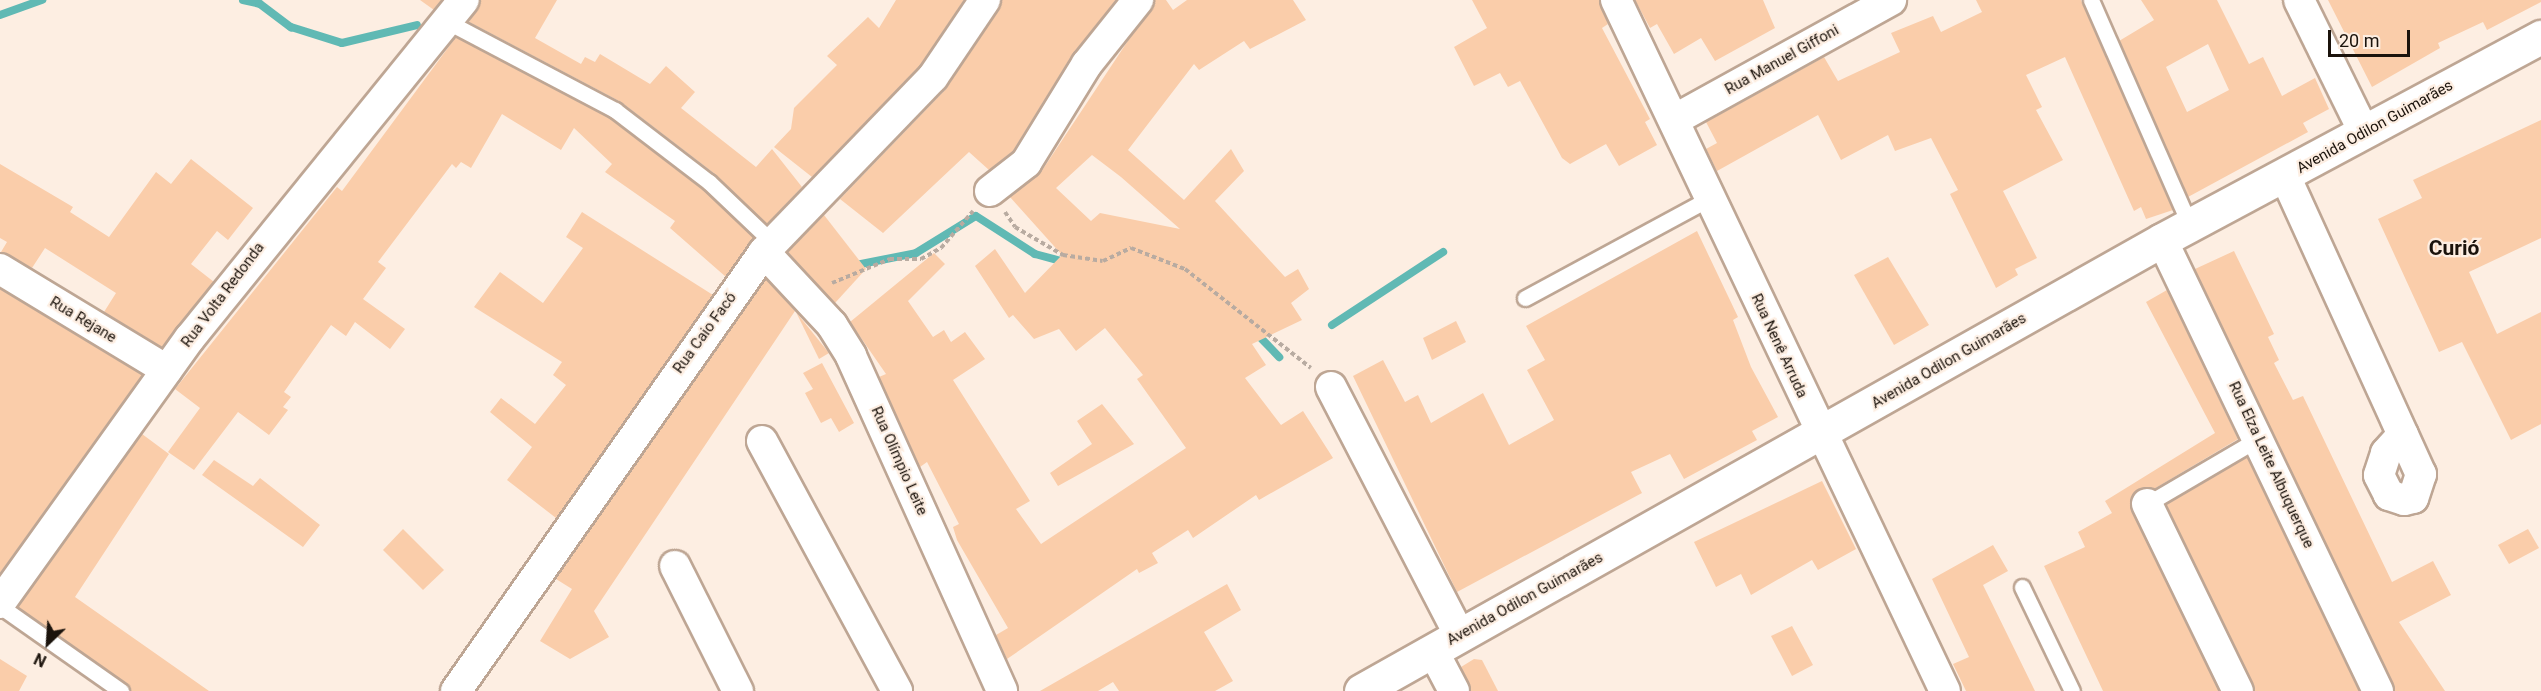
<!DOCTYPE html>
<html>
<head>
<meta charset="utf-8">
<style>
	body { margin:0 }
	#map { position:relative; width:2541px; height:691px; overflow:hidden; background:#fdeee2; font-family:Roboto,sans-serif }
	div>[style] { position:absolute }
	.stream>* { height:8px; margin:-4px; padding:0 4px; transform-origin:4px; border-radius:4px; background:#60b9b4 }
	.building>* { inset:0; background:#facdaa }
	.path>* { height:4px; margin-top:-2px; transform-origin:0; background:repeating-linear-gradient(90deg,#b8aba1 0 4.5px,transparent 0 7.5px) }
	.roads { filter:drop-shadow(2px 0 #bea694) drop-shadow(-2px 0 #bea694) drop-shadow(0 2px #bea694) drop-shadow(0 -2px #bea694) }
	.lane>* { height:15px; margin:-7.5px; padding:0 7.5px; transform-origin:7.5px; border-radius:7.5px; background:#fff }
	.street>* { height:30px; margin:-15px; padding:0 15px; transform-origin:15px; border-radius:15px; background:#fff }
	.secondary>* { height:33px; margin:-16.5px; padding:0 16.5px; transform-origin:16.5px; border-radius:16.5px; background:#fff }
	span { translate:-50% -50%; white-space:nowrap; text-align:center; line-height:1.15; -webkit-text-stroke:4.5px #fdeee2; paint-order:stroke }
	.street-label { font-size:15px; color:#1b130c }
	.district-label { font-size:21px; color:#1b130c; font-weight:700 }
	.north { position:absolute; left:18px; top:613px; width:60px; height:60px; -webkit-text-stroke:4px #fdeee2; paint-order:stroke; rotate:205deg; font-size:16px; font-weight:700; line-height:24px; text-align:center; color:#1b130c }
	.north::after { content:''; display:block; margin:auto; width:21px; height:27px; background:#1b130c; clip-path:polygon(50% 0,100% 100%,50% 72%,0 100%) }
	.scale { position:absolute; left:2328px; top:30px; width:82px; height:27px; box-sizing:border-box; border:3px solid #1b130c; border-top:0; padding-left:8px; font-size:18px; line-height:21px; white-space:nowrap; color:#1b130c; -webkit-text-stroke:4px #fdeee2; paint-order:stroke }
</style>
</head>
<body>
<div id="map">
	<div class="stream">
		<div style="left:243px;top:0;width:17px;rotate:13deg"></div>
		<div style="left:260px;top:4px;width:39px;rotate:37deg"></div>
		<div style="left:291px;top:27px;width:53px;rotate:17.4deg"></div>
		<div style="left:342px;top:43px;width:77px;rotate:-13.5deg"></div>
		<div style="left:0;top:15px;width:45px;rotate:-19.7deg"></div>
		<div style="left:455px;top:36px;width:99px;rotate:26.3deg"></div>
		<div style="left:851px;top:266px;width:66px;rotate:-11.3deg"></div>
		<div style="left:916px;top:253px;width:70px;rotate:-31.7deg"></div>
		<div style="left:976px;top:216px;width:70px;rotate:32.8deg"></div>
		<div style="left:1035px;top:254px;width:31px;rotate:15deg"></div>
		<div style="left:1332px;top:325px;width:133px;rotate:-33.3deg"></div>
		<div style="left:1255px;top:332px;width:35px;rotate:46deg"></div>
	</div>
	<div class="building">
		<div style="clip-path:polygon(420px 0,442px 0,434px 10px)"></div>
		<div style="clip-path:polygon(481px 0,557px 0,535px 38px,581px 64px,585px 57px,595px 62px,600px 54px,650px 84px,666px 66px,695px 92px,681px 108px,756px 167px,772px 149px,802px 187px,767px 224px,715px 174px,621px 102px,469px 22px)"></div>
		<div style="clip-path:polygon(896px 0,964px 0,920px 66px,812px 177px,774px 147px,791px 129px,794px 108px,837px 65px,827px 56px,868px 17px,879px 28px)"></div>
		<div style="clip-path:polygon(1002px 0,1116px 0,1072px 55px,1013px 151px,989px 170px,969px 152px,883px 233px,840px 199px,946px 89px)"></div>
		<div style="clip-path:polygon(evenodd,1155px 0,1166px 0,1173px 10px,1187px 0,1293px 0,1306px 20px,1250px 49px,1244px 41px,1199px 70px,1194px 64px,1128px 150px,1184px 200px,1231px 149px,1244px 171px,1215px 201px,1285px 277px,1298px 269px,1309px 289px,1291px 303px,1302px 320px,1252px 344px,1266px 365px,1245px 378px,1281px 425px,1303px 411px,1333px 458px,1259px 500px,1256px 495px,1193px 538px,1188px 530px,1152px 553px,1158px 563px,1139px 573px,1137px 569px,1007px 659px,996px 635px,1008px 628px,957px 540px,953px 527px,959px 524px,927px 462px,920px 467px,879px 377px,886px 374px,850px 322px,934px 253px,945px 264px,908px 301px,933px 337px,944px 330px,951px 342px,965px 332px,985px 359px,953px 380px,1030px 501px,1016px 509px,1041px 544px,1186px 448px,1137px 379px,1143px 375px,1105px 328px,1076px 351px,1059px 329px,1034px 339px,1013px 315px,1009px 318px,975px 266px,995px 249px,1025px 293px,1062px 255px,1010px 197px,1041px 172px,1155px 0,1092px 155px,1121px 177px,1180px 229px,1100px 213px,1091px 221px,1056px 188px,1092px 155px)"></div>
		<div style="clip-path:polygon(1472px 0,1599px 0,1608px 24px,1602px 28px,1650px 119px,1645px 122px,1657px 145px,1619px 166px,1606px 144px,1570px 164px,1562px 158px,1520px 81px,1508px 87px,1500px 73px,1474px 86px,1454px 47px,1487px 28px)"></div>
		<div style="clip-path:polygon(1635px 0,1763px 0,1775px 28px,1715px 61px,1701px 38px,1674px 54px,1657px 24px,1650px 28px)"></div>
		<div style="clip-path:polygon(1976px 0,2081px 0,2173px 210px,2146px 219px,2141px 207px,2134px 211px,2065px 57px,2026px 75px,2042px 107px,2036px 110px,2063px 160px,2003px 191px,2037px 258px,2015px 269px,2018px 275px,1996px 288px,1950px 194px,1958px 190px,1931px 138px,1895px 151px,1888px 135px,1841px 160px,1818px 115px,1717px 171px,1706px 149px,1717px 143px,1706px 122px,1824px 57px,1838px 81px,1900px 52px,1891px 33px,1933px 16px,1941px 32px,1982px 12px)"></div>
		<div style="clip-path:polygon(evenodd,2141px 0,2217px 0,2249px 64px,2263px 57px,2282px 96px,2315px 78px,2329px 109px,2303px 123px,2308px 132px,2188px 197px,2119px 41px,2154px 20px,2141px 0,2208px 44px,2229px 90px,2187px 112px,2166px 67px,2208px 44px)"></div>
		<div style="clip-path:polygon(2328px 0,2541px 0,2541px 2px,2487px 30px,2483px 22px,2438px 43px,2440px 48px,2372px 87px)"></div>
		<div style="clip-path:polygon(456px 37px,610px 118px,703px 189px,754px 238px,726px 277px,670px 228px,675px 221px,605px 172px,612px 164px,574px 128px,561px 150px,502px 114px,471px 168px,461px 162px,456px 168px,452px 164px,378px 262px,386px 268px,363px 299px,405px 329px,390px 349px,355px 322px,346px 336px,331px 325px,284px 392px,291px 397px,283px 407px,288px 410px,269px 435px,238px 412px,194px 470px,168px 452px,200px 408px,175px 389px,337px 187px,342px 191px)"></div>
		<div style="clip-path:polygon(2541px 120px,2541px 238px,2469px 272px,2497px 334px,2541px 312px,2541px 424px,2511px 440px,2462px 342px,2439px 352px,2378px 219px,2422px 198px,2413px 180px)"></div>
		<div style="clip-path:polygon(191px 159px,253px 208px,228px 240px,217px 231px,191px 264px,214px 282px,162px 347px,104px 312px,116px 293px,45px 248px,32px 268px,1px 252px,7px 242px,0 238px,0 164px,73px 207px,70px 212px,109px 237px,156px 172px,171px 184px)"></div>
		<div style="clip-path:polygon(582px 212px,713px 295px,556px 518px,507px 480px,532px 447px,490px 412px,501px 398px,535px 424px,566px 385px,553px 375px,562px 362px,474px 307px,500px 272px,543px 303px,583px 248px,566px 237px)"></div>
		<div style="clip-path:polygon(824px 215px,866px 269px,835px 303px,788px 252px)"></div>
		<div style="clip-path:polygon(1697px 231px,1738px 317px,1733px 320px,1751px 367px,1778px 417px,1752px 431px,1757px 440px,1684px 479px,1670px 454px,1631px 472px,1642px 493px,1457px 592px,1353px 376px,1383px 360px,1405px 402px,1418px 395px,1431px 423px,1483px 393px,1509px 445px,1554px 420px,1527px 370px,1545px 360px,1526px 326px)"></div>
		<div style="clip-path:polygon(2234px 251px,2274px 334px,2268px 337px,2279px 360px,2274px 363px,2293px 400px,2303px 396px,2392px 582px,2433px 561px,2451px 595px,2399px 622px,2445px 691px,2395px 691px,2195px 269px)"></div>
		<div style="clip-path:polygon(1888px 257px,1929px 325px,1894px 345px,1854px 275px)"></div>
		<div style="clip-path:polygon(766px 279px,795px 311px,594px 611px,609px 637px,570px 659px,540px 641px,572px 589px,556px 579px)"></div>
		<div style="clip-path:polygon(0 289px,142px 375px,0 573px)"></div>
		<div style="clip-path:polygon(2167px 290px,2238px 439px,2154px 489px,2139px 489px,2130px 503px,2219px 691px,2103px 691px,2044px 566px,2085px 547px,2078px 532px,2112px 513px,2105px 501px,2215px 433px,2146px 302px)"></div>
		<div style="clip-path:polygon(796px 312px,829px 353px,819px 359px)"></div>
		<div style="clip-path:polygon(1456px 321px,1466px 342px,1432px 360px,1423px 338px)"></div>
		<div style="clip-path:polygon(822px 363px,854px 423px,839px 432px,831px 418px,821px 423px,805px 393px,813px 389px,803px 373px)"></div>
		<div style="clip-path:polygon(1102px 404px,1134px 444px,1058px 486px,1050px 473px,1092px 444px,1077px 421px)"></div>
		<div style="clip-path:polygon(142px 434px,169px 454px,75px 597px,209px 691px,131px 691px,18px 607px)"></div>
		<div style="clip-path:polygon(2247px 457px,2359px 691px,2255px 691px,2166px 504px)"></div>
		<div style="clip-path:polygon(214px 460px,253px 486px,260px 478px,320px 525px,303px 547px,202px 475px)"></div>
		<div style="clip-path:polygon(1822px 481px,1856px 549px,1818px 570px,1812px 560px,1751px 595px,1741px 574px,1716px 587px,1694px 542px)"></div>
		<div style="clip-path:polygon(403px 529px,444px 570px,423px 590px,383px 550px)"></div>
		<div style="clip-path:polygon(2528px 529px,2539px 548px,2509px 564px,2498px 545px)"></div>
		<div style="clip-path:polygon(1993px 545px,2008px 571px,1983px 585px,2035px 691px,1966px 691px,1953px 664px,1969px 657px,1932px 579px)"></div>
		<div style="clip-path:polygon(1227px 584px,1241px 610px,1204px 632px,1233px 681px,1215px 691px,1119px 691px,1113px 682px,1098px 691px,1040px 691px)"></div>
		<div style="clip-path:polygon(1792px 626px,1813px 665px,1792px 676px,1771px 636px)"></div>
		<div style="clip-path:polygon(0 659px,27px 676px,19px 691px,0 691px)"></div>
		<div style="clip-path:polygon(1474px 659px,1482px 660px,1498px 691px,1471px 691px,1461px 667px)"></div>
	</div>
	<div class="path">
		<div style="left:1005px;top:212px;width:18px;rotate:56deg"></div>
		<div style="left:1015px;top:227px;width:56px;rotate:30.3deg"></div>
		<div style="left:1063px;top:255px;width:40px;rotate:8.5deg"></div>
		<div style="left:1103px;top:261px;width:31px;rotate:-25deg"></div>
		<div style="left:1131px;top:248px;width:58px;rotate:21.3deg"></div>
		<div style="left:1185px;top:269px;width:160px;rotate:38.2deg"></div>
		<div style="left:832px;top:283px;width:63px;rotate:-22.5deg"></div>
		<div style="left:890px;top:259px;width:31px"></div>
		<div style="left:921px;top:259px;width:23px;rotate:-29deg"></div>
		<div style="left:941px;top:248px;width:49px;rotate:-49.1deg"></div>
	</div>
	<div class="roads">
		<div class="lane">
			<div style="left:2091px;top:0;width:249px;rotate:66.3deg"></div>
			<div style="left:448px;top:22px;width:189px;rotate:27.8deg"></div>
			<div style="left:615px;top:110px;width:118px;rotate:37.5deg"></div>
			<div style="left:709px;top:182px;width:90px;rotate:43.6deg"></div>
			<div style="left:1525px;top:298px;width:210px;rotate:-28.4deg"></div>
			<div style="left:2147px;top:504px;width:129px;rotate:-30.4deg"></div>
			<div style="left:2022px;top:587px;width:115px;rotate:64.3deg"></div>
			<div style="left:0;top:606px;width:148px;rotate:35.1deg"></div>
		</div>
		<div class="street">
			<div style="left:1616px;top:0;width:765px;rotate:64.54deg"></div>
			<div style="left:2299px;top:0;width:147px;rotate:63.8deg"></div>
			<div style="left:1674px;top:120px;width:248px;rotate:-28.9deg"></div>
			<div style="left:2285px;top:176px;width:328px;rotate:65.5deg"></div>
			<div style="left:2421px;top:474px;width:25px;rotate:108deg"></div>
			<div style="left:2413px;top:498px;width:9px;rotate:167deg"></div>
			<div style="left:2404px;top:500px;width:16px;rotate:-162deg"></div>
			<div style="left:2389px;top:495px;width:22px;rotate:-117deg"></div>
			<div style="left:2379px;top:475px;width:23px;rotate:-72deg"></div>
			<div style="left:2386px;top:453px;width:25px;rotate:-48deg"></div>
			<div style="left:990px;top:191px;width:46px;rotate:-37.9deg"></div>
			<div style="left:1026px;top:163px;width:116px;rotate:-58.4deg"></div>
			<div style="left:1087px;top:64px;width:82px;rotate:-51.4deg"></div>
			<div style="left:2162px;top:240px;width:500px;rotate:64.41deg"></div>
			<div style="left:764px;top:252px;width:100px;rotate:47deg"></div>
			<div style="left:832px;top:325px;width:36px;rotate:58deg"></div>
			<div style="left:851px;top:356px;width:367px;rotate:65.7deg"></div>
			<div style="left:0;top:269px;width:195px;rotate:31.2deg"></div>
			<div style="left:1331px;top:387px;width:278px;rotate:62.6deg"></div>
			<div style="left:762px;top:441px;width:284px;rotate:61.6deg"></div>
			<div style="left:2147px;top:504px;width:208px;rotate:64.1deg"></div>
			<div style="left:675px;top:566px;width:140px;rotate:63.3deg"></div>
			<div style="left:0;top:603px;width:326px;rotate:-54.4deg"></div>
			<div style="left:190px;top:338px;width:435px;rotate:-51deg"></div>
			<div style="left:1433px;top:651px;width:45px;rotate:62.3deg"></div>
			<div style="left:456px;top:691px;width:536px;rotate:-54.95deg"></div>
			<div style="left:764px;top:252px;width:243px;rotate:-46deg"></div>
			<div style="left:933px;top:77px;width:93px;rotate:-56deg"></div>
		</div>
		<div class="secondary">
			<div style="left:1361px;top:691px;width:919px;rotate:-29.38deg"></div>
			<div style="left:2162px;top:240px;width:430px;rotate:-28.2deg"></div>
		</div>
	</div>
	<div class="street-label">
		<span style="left:1782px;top:60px;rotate:-29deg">Rua Manuel Giffoni</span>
		<span style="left:2375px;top:127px;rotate:-29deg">Avenida Odilon Guimarães</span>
		<span style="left:223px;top:295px;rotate:-53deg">Rua Volta Redonda</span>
		<span style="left:83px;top:320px;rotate:31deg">Rua Rejane</span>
		<span style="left:705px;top:333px;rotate:-54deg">Rua Caio Facó</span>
		<span style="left:1779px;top:346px;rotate:65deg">Rua Nenê Arruda</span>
		<span style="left:1949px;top:361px;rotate:-30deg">Avenida Odilon Guimarães</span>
		<span style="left:899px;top:461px;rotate:66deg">Rua Olímpio Leite</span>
		<span style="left:2271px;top:465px;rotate:65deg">Rua Elza Leite Albuquerque</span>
		<span style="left:1525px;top:599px;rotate:-29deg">Avenida Odilon Guimarães</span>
	</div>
	<div class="district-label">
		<span style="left:2454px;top:248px">Curió</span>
	</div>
	<div class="north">N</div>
	<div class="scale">20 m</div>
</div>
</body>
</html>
